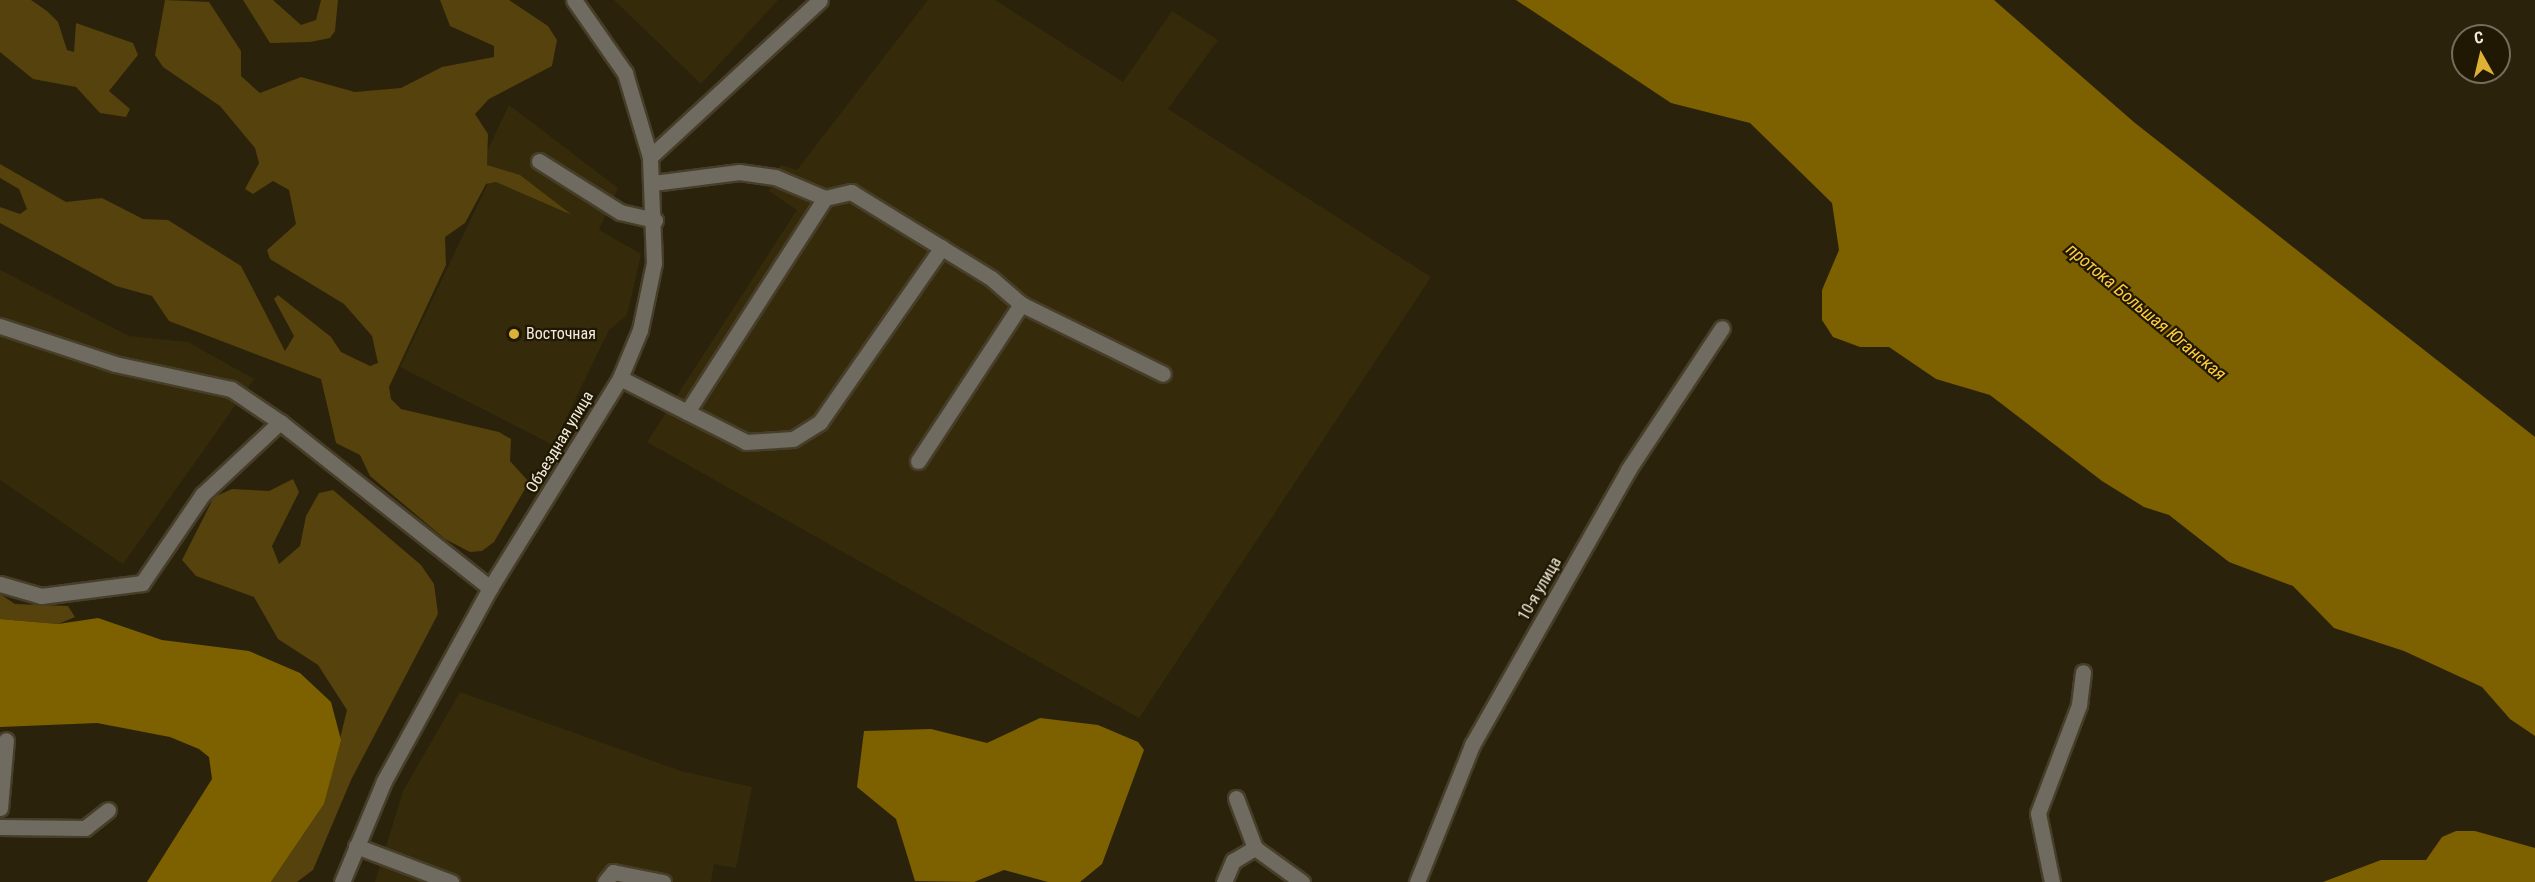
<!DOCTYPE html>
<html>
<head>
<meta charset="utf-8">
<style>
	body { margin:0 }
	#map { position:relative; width:2535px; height:882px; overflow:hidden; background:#2b220b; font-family:"Roboto Condensed",sans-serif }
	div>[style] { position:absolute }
	.built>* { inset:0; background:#352a0a }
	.green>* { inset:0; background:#55420c }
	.water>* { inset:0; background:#7d6000 }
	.roads { filter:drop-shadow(2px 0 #473e29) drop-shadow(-2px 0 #473e29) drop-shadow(0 2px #473e29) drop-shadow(0 -2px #473e29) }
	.minor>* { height:15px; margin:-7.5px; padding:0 7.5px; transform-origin:7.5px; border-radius:7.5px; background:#706b60 }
	.dots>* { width:16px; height:16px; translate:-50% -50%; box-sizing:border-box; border:3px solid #211803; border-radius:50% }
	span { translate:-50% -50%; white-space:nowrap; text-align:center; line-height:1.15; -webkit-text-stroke:4.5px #211803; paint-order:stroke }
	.poi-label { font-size:16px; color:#f1ecde }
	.left { translate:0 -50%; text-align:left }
	.street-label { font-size:16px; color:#f1ecde }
	.water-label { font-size:18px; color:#fecc3e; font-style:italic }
	.north { position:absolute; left:2451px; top:24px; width:60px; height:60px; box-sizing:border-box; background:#211803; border:2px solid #746d5b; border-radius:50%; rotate:352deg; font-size:16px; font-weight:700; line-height:24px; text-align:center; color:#f1ecde }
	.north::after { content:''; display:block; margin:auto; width:21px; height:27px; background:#ddb133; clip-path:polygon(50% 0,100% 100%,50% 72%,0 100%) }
</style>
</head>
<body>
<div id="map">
	<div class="built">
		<div style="clip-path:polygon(614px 0,778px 0,701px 84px)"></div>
		<div style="clip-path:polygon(928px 0,995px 0,1123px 82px,1172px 11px,1218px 40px,1168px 109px,1431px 277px,1139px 718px,647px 442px,797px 210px,769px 191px,781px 165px,797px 170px)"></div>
		<div style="clip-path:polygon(509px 105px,618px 188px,599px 230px,641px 254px,627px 315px,609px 330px,553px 445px,400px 367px,493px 173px,480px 166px)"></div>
		<div style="clip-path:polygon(0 270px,129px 336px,188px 342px,254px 379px,123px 564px,0 480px)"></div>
		<div style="clip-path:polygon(460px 692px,681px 771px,752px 787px,736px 868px,714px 864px,711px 882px,375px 882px,403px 791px)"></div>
	</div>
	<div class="green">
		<div style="clip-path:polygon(0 0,31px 0,47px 11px,58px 22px,67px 50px,74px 52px,76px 23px,133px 43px,138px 55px,109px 91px,130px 109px,126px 117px,100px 113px,76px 87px,33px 79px,0 52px)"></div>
		<div style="clip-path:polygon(165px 0,209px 2px,241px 51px,241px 76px,260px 93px,301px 77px,355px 92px,401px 88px,442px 67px,494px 57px,494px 46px,450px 26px,440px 0,509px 0,548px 26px,557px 40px,552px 66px,489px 99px,475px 114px,488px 134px,487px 165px,520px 175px,572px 215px,496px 182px,486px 184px,465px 223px,445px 237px,446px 265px,389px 387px,391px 399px,401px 409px,499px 432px,511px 439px,510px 461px,529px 482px,494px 542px,482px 551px,470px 552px,445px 539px,370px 476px,360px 455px,336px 443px,321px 379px,169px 321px,152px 296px,116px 286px,0 223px,0 207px,20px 214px,27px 209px,19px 189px,0 178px,0 164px,66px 202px,102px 198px,143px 219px,168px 220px,241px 266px,285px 351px,294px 336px,274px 299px,278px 295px,331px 337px,341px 352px,370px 366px,378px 363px,372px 336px,344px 304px,270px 259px,267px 250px,296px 224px,289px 190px,273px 181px,253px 194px,245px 189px,259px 163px,255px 148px,220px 106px,163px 67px,155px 55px)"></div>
		<div style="clip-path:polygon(243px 0,273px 0,301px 25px,316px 20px,321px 0,338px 0,335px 31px,330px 38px,310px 42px,270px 43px)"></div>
		<div style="clip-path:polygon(293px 479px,299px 492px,272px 546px,279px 564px,300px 546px,306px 516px,319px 493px,333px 490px,421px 565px,434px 584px,438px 614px,351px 780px,313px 870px,297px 882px,271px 882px,324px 804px,347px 710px,318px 665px,278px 639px,254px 597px,196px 576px,182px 560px,214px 497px,232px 489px,269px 491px)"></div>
		<div style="clip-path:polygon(0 594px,15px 604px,68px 606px,75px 617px,58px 624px,0 619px)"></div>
	</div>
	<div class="water">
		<div style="clip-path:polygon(1516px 0,1994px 0,2135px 123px,2535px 437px,2535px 736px,2510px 719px,2482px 687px,2404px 651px,2334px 628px,2293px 586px,2229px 562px,2169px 515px,2144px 507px,2102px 481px,1990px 395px,1936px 379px,1889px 347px,1860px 347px,1833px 337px,1822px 320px,1822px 290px,1839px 250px,1832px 203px,1750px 123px,1671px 103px)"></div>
		<div style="clip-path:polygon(98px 618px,162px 640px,249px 651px,300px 673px,331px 702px,341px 740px,324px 804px,271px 882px,147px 882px,212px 779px,209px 757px,199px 749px,170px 737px,97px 723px,0 727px,0 619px,58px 624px)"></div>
		<div style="clip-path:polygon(1040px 718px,1098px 725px,1138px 742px,1144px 750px,1102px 864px,1080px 882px,1048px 882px,1004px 870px,974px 882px,915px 881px,896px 819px,857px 787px,864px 731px,931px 729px,987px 743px)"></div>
		<div style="clip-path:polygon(2456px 831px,2475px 831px,2535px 848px,2535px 882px,2323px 882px,2381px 860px,2426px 860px,2442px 837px)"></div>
	</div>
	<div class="roads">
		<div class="minor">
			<div style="left:650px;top:157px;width:231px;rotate:-42.7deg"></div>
			<div style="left:539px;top:161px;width:96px;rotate:32.2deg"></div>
			<div style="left:620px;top:212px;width:36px;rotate:13deg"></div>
			<div style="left:653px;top:183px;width:87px;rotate:-7.3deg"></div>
			<div style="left:739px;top:172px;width:36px;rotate:8deg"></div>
			<div style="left:775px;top:177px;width:54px;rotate:22.8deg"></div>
			<div style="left:825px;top:198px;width:27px;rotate:-13deg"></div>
			<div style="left:851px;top:192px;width:164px;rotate:31.6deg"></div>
			<div style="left:991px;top:278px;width:40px;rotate:41deg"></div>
			<div style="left:1021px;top:304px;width:158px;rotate:26.2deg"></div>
			<div style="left:0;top:326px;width:121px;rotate:18.3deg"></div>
			<div style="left:115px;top:364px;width:119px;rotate:12.2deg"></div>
			<div style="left:231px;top:389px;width:59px;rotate:34deg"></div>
			<div style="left:620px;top:378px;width:141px;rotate:26.9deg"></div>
			<div style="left:746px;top:442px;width:47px;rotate:-3.7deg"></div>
			<div style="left:793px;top:439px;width:32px;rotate:-32deg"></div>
			<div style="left:820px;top:422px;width:213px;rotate:-55.1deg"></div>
			<div style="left:687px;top:412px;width:255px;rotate:-57.2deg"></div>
			<div style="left:918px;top:461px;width:188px;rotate:-56.7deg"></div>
			<div style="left:0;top:584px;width:43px;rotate:16.3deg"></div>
			<div style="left:41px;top:596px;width:102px;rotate:-7.3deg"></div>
			<div style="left:142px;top:583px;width:107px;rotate:-55.7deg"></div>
			<div style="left:202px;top:495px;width:107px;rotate:-43.1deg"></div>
			<div style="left:280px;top:422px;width:268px;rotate:38.3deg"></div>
			<div style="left:1236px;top:798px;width:53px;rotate:69.2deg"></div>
			<div style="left:0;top:808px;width:68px;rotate:-85deg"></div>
			<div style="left:0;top:827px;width:85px;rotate:0.7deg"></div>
			<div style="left:85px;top:828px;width:29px;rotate:-38deg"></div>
			<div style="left:356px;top:846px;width:102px;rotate:20.8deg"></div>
			<div style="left:342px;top:882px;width:109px;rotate:-67.4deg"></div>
			<div style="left:384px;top:781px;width:220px;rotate:-61.2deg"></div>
			<div style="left:490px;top:588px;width:247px;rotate:-58.2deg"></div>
			<div style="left:620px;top:378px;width:52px;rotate:-67.4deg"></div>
			<div style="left:640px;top:330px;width:68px;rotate:-78.2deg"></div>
			<div style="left:654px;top:263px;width:106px;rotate:-92.2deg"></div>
			<div style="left:650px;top:157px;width:88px;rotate:-106.6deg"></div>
			<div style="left:625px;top:73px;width:89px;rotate:-124.9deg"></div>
			<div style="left:605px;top:882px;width:13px;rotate:-51deg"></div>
			<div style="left:613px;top:872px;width:51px;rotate:11.3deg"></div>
			<div style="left:1224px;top:882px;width:23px;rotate:-67deg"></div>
			<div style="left:1233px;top:861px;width:26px;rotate:-31deg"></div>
			<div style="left:1255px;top:848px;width:58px;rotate:35.9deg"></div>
			<div style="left:1417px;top:882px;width:148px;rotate:-68.1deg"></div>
			<div style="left:1472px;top:745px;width:316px;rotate:-60.4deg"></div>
			<div style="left:1628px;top:470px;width:170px;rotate:-56.5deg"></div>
			<div style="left:2052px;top:882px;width:70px;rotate:-101.5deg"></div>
			<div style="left:2038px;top:813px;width:116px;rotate:-69.2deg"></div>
			<div style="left:2079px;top:705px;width:33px;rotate:-83deg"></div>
		</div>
	</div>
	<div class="dots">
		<div style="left:514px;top:334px;background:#ddb133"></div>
	</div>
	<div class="poi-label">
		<span class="left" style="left:526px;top:334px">Восточная</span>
	</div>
	<div class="street-label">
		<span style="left:560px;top:442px;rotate:-59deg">Объездная улица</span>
		<span style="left:1540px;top:589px;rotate:-60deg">10-я улица</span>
	</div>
	<div class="water-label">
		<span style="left:2146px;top:312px;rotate:40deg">протока Большая Юганская</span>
	</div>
	<div class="north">С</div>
</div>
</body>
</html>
